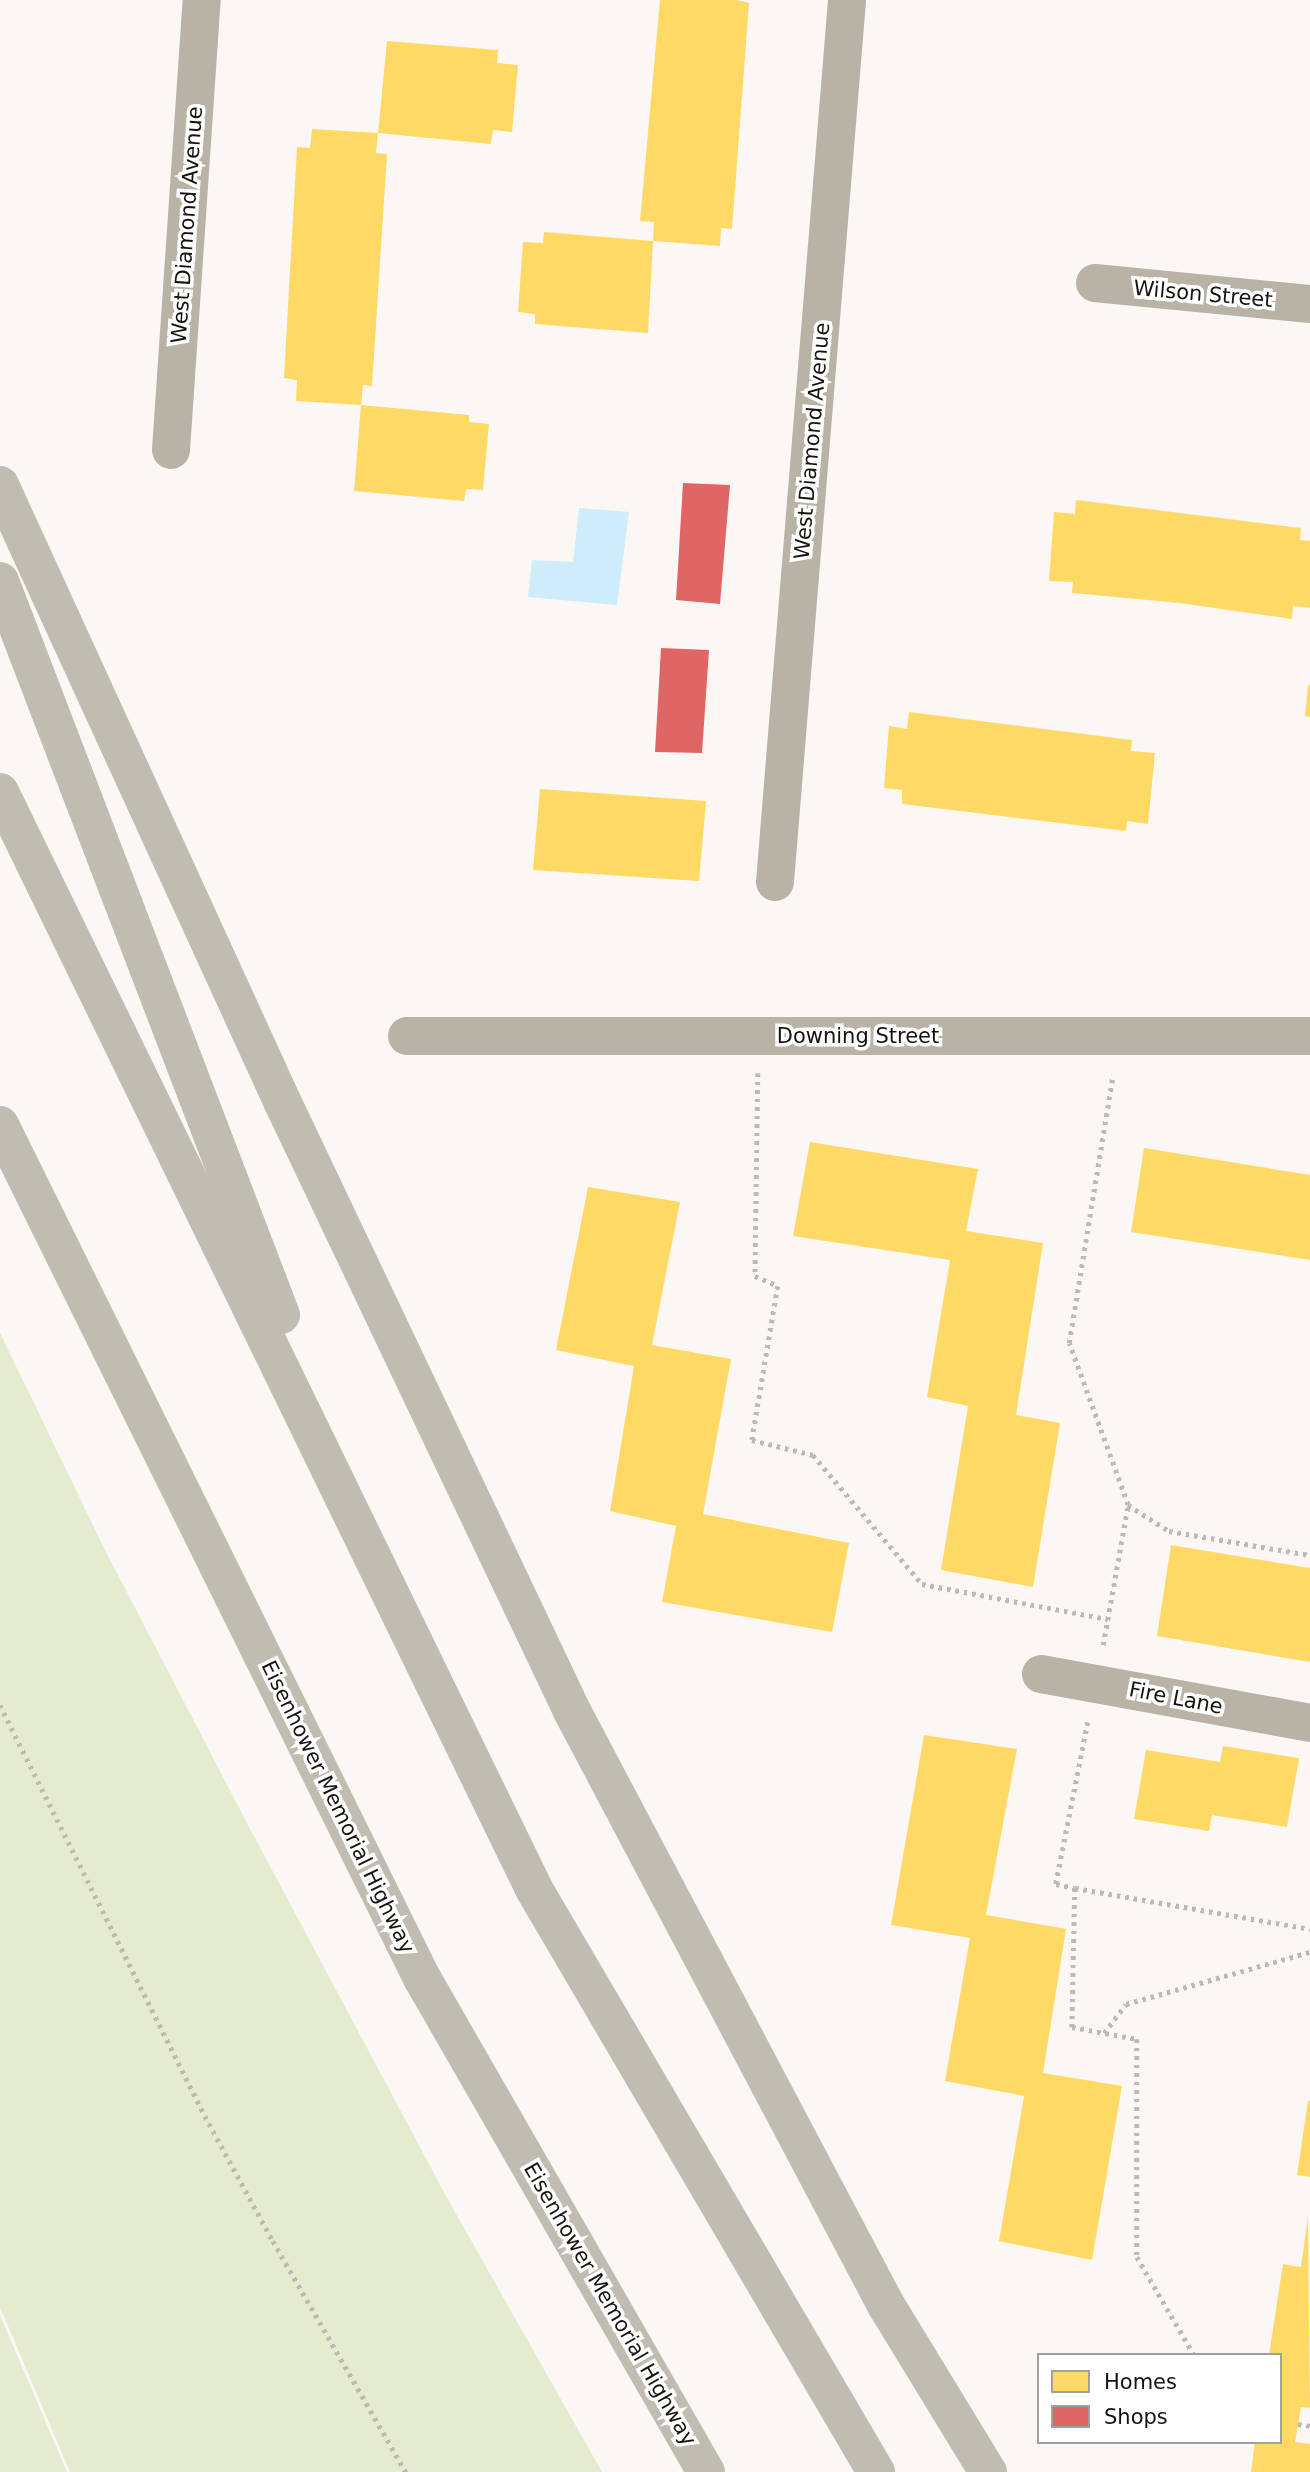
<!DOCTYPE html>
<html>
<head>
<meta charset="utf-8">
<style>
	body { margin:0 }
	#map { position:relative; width:1310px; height:2472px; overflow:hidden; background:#fbf7f4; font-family:"DejaVu Sans",sans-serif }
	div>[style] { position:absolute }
	.green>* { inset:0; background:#e4ebce }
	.water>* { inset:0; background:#ceecfa }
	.homes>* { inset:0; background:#ffd966 }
	.shops>* { inset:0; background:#e06666 }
	.path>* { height:4.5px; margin-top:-2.25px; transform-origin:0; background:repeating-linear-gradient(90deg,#bebab3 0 3.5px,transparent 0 8.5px) }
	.minor>* { height:38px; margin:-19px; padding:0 19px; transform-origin:19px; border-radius:19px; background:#b9b3a7 }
	.highway>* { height:38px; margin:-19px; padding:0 19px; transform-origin:19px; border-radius:19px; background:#c1bcb2 }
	span { translate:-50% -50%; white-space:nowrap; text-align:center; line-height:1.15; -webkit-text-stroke:7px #fff; paint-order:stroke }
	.street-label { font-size:21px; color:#16120f }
	.legend { position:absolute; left:1037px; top:2353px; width:245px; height:91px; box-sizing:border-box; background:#fff; border:2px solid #a2a09f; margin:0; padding:9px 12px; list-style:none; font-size:21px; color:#16120f }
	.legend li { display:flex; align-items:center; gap:14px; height:35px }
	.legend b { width:35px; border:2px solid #a2a09f }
</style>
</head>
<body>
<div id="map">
	<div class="green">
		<div style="clip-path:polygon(0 1333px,105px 1550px,249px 1827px,446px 2196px,602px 2472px,70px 2472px,0 2307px)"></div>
		<div style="clip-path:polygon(0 2315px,67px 2472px,0 2472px)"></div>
	</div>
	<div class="water">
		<div style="clip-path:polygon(579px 508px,629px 512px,617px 605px,528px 597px,532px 560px,573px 562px)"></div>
	</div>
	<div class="homes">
		<div style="clip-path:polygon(660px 0,737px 0,749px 3px,732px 229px,721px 228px,720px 246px,653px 241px,654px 222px,640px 221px)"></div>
		<div style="clip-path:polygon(387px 41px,498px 50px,497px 63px,518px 65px,512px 132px,493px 130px,491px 144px,378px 133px)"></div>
		<div style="clip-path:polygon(312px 129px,378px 133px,376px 153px,387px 154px,372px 386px,363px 385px,361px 405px,296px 401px,297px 380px,284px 378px,297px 147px,310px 148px)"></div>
		<div style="clip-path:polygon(544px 232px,653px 241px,648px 333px,535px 324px,535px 314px,518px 312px,523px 242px,543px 243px)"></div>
		<div style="clip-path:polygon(361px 405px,469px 415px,469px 422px,489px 424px,483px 490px,466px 489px,464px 501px,354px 491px)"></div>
		<div style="clip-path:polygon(1076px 500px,1301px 528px,1300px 540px,1310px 541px,1310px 608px,1293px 606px,1292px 619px,1180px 603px,1072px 593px,1073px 582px,1049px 581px,1054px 512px,1075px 514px)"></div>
		<div style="clip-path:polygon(1308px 685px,1310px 685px,1310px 717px,1305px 716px)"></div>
		<div style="clip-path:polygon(909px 712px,1132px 740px,1131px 751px,1155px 753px,1148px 824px,1127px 821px,1126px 831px,902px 804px,902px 790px,884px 788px,889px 726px,907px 729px)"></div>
		<div style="clip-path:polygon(540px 789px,706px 801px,699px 881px,533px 870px)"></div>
		<div style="clip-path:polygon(810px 1142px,978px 1169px,966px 1231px,1043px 1243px,1016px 1415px,1060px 1423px,1033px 1587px,941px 1570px,968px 1406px,927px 1397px,950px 1260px,793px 1236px)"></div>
		<div style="clip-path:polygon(1144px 1148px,1310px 1175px,1310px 1260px,1131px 1232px)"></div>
		<div style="clip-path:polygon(588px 1187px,680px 1202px,652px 1345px,731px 1359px,703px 1514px,849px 1543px,832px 1632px,662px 1602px,676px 1526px,610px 1511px,634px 1366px,556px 1350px)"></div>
		<div style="clip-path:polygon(1171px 1545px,1310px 1568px,1310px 1662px,1157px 1636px)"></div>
		<div style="clip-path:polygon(924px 1735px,1017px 1749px,986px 1915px,1066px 1929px,1043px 2073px,1122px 2086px,1092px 2260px,999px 2241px,1024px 2096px,945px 2081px,970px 1938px,891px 1925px)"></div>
		<div style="clip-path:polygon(1223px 1746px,1299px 1758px,1287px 1827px,1212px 1815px,1209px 1831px,1134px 1819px,1146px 1750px,1220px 1762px)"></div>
		<div style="clip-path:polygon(1308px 2101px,1310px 2101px,1310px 2177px,1297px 2175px)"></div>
		<div style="clip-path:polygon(1308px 2217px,1310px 2408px,1301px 2407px,1295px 2442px,1310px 2444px,1310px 2472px,1251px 2472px,1255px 2442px,1280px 2442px,1280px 2355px,1269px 2355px,1283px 2264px,1301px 2267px)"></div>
	</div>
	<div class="shops">
		<div style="clip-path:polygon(683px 483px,730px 485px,720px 604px,676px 600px)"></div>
		<div style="clip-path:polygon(661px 648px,709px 650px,702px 753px,655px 752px)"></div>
	</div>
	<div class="path">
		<div style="left:758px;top:1073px;width:203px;rotate:90.8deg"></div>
		<div style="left:755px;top:1276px;width:25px;rotate:23deg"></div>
		<div style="left:778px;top:1286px;width:156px;rotate:99.6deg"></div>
		<div style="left:752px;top:1440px;width:63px;rotate:13.8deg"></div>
		<div style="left:813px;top:1455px;width:169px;rotate:49.8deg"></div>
		<div style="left:922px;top:1584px;width:189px;rotate:10.7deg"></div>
		<div style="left:1128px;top:1505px;width:49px;rotate:32.4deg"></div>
		<div style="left:1169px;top:1531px;width:143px;rotate:9.7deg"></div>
		<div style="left:1103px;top:1645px;width:142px;rotate:-79.9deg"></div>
		<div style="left:1128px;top:1505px;width:172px;rotate:-110deg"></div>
		<div style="left:1069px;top:1343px;width:272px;rotate:-80.7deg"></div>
		<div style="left:0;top:1705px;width:459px;rotate:63.5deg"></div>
		<div style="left:205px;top:2116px;width:142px;rotate:61.5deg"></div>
		<div style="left:273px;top:2241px;width:267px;rotate:60.1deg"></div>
		<div style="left:1088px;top:1722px;width:165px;rotate:101.2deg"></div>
		<div style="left:1056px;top:1884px;width:19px;rotate:12deg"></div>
		<div style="left:1075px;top:1888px;width:139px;rotate:91.2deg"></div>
		<div style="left:1072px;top:2027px;width:66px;rotate:10.5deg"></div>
		<div style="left:1137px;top:2039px;width:218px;rotate:90deg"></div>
		<div style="left:1137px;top:2257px;width:113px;rotate:59.8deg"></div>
		<div style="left:1075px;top:1888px;width:239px;rotate:9.9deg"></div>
		<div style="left:1104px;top:2033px;width:36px;rotate:-53deg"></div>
		<div style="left:1126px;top:2004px;width:191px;rotate:-15.8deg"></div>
		<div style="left:1298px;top:2424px;width:12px;rotate:9deg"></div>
	</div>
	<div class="minor">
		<div style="left:1095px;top:283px;width:216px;rotate:5.6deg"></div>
		<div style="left:171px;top:450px;width:451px;rotate:-86.1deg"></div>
		<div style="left:775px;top:882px;width:885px;rotate:-85.33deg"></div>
		<div style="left:407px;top:1036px;width:903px"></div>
		<div style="left:1041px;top:1674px;width:273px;rotate:10.3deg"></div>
	</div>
	<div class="highway">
		<div style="left:0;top:485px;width:677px;rotate:65.4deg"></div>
		<div style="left:282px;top:1101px;width:675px;rotate:64.57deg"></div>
		<div style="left:572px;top:1711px;width:672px;rotate:62.14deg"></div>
		<div style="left:886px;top:2305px;width:196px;rotate:58.6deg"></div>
		<div style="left:0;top:581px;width:786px;rotate:69.05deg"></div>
		<div style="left:0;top:792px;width:1220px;rotate:64.04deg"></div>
		<div style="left:534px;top:1889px;width:676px;rotate:59.6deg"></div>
		<div style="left:0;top:1125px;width:952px;rotate:63.68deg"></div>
		<div style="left:422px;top:1978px;width:570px;rotate:60.11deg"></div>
	</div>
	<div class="street-label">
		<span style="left:187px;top:225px;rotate:-86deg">West Diamond Avenue</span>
		<span style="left:1203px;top:294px;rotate:5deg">Wilson Street</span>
		<span style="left:812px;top:441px;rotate:-85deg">West Diamond Avenue</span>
		<span style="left:858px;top:1036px">Downing Street</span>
		<span style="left:1176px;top:1698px;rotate:11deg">Fire Lane</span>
		<span style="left:338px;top:1807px;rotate:64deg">Eisenhower Memorial Highway</span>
		<span style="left:610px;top:2304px;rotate:60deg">Eisenhower Memorial Highway</span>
	</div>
	<ul class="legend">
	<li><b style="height:19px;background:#ffd966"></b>Homes</li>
	<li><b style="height:19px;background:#e06666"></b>Shops</li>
	</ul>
</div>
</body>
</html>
